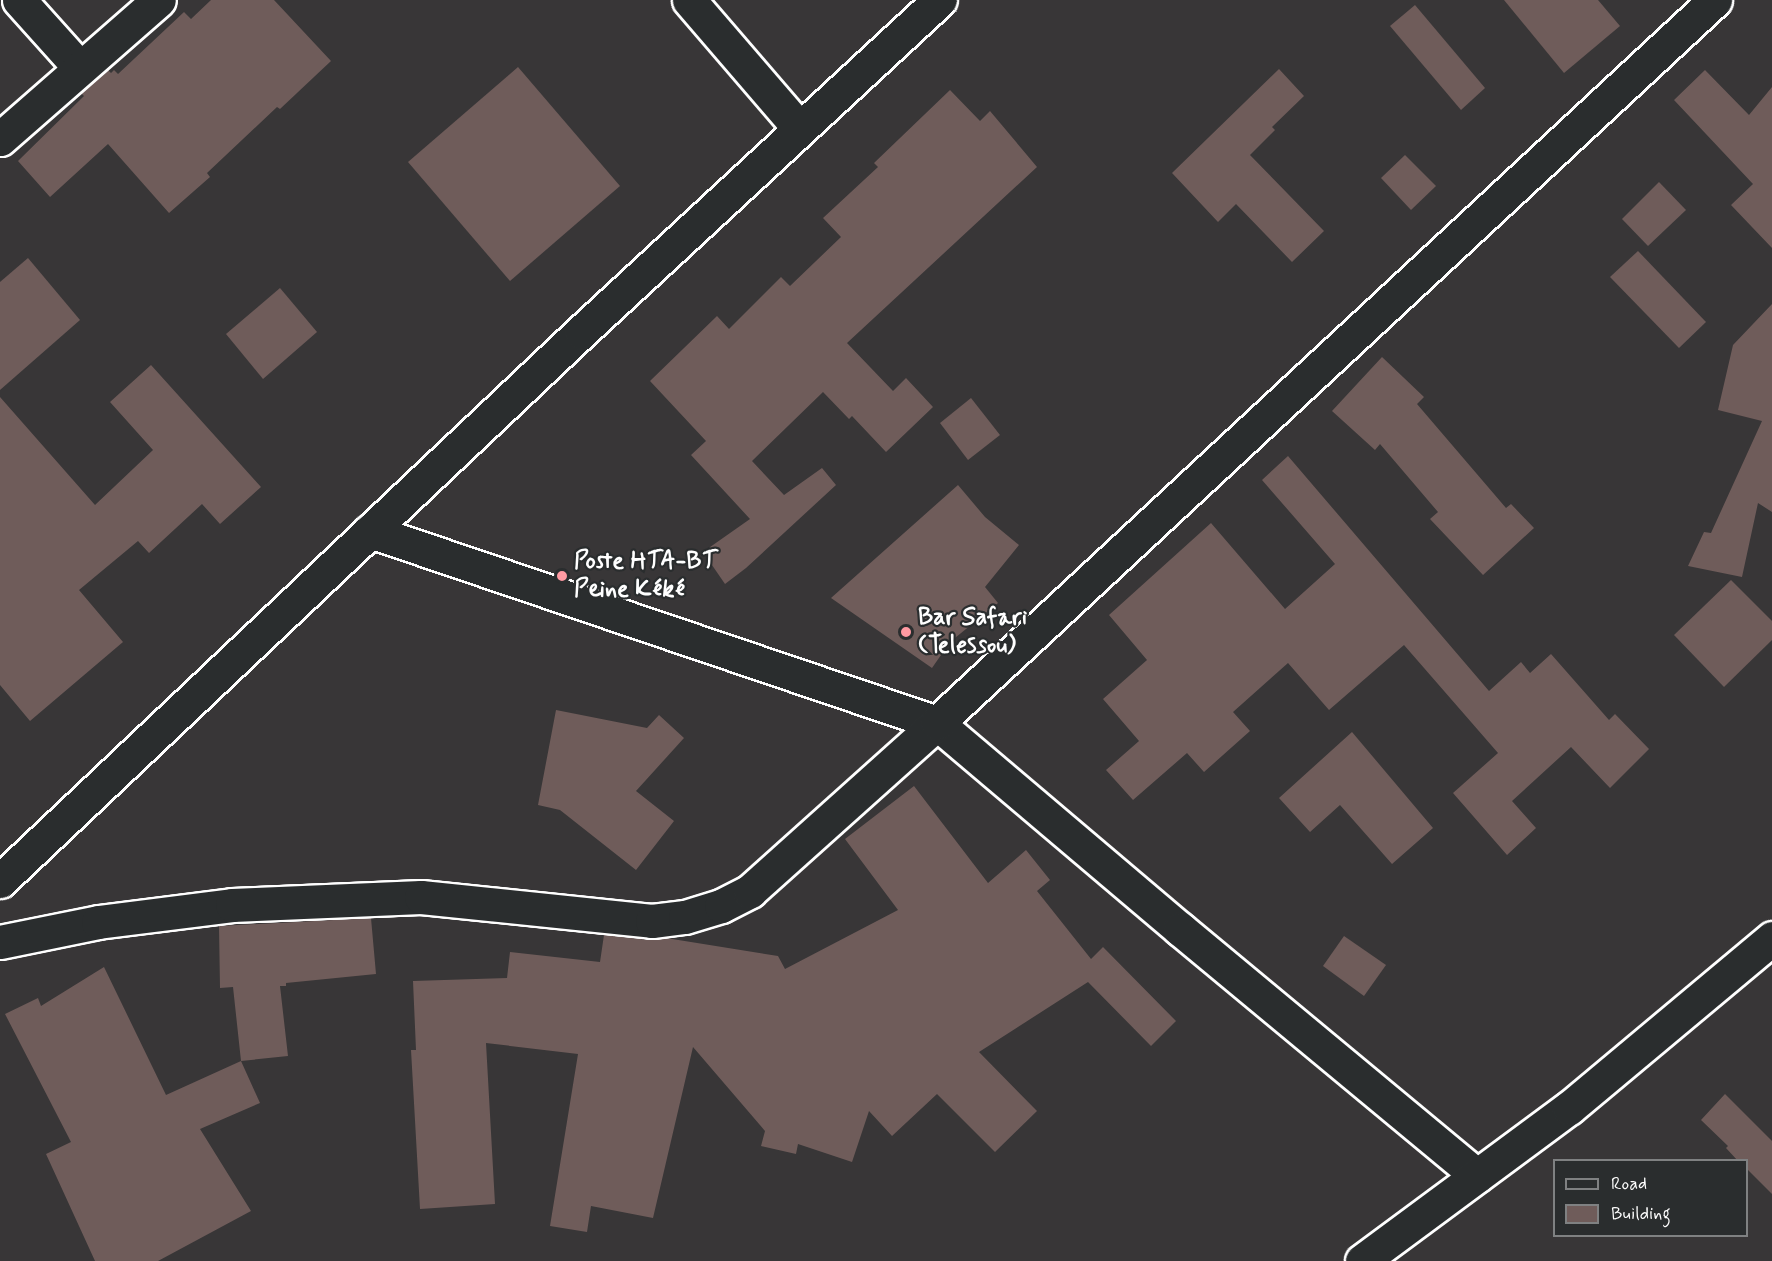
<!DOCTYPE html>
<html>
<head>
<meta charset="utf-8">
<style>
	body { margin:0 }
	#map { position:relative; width:1772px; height:1261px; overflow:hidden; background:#383637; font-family:Mynerve,sans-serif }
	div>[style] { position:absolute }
	.building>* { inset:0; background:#6f5c5a }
	.roads { filter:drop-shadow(2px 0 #fff) drop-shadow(-2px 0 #fff) drop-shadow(0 2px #fff) drop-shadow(0 -2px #fff) }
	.minor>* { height:33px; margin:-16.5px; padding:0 16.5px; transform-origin:16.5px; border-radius:16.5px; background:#2a2d2e }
	.dots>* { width:16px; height:16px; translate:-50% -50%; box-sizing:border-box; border:3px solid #2a2d2e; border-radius:50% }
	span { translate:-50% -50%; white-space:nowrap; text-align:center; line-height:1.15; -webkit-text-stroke:4.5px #2a2d2e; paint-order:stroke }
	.poi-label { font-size:24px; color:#fff; font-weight:700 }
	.left { translate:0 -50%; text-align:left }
	.legend { position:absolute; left:1553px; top:1159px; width:195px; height:78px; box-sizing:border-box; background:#2a2d2e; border:2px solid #7f8182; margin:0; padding:8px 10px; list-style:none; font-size:18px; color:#fff }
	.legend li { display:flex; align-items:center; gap:12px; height:30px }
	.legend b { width:30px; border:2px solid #7f8182 }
</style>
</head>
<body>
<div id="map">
	<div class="building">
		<div style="clip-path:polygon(211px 0,274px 0,331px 61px,280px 109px,277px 107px,207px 173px,210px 177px,169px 213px,108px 144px,50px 197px,18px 161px,84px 96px,81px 93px,108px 70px,111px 73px,114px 70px,118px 74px,184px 12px,191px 19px)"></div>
		<div style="clip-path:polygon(1504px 0,1598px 0,1620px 26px,1564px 73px)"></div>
		<div style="clip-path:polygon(1415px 5px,1485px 88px,1461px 110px,1390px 26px)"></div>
		<div style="clip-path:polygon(518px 67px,620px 186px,510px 281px,408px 162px)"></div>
		<div style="clip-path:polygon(1279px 69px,1304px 96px,1272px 127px,1275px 130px,1250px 155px,1324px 231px,1292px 262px,1236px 204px,1218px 222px,1172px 173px)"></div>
		<div style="clip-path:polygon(1705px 70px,1749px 115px,1772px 87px,1772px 248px,1731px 205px,1753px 184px,1674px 100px)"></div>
		<div style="clip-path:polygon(950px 90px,980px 121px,990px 111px,1037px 167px,847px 343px,893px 391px,906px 378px,933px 407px,886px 452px,852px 416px,849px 419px,823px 392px,752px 461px,784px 495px,822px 468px,836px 485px,746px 568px,725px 584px,703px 552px,750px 519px,691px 455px,706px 441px,650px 381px,717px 316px,729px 329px,781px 277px,790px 286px,841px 237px,823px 218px,878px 167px,874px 163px)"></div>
		<div style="clip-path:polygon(1405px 155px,1436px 186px,1411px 210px,1381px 178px)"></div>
		<div style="clip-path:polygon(1659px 182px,1686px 210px,1648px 246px,1622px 219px)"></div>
		<div style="clip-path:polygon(1638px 251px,1706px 322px,1679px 348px,1610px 277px)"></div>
		<div style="clip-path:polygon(28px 258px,80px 320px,0 390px,0 282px)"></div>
		<div style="clip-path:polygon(280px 288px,317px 332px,263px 379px,226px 334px)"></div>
		<div style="clip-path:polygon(1772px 304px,1772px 512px,1758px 503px,1742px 577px,1688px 566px,1704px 532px,1711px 533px,1762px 421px,1718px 410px,1733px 345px)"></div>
		<div style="clip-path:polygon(1382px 357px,1424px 397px,1417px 404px,1506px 508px,1511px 504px,1534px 528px,1483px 575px,1430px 519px,1438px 512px,1380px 444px,1375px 450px,1332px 411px)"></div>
		<div style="clip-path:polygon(151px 365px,261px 487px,220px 524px,202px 504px,149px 553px,138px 541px,79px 590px,123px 642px,30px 721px,0 685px,0 397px,95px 505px,153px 450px,110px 402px)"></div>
		<div style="clip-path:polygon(971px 398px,1000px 435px,968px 460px,940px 423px)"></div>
		<div style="clip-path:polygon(1288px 456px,1489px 691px,1521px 662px,1530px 673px,1551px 654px,1609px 720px,1615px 714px,1649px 749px,1610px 788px,1571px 747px,1512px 801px,1536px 828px,1507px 855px,1453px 793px,1498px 753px,1404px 645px,1329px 710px,1288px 663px,1233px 712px,1250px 731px,1204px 772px,1187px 753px,1133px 800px,1106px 770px,1139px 741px,1103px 699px,1147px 660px,1109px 615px,1211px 523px,1285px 609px,1335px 564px,1262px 480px)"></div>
		<div style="clip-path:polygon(958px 485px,985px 517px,1019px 545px,985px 587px,998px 603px,950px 642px,932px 668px,831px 598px)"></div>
		<div style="clip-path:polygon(1731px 580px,1772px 621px,1772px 640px,1724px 687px,1674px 635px)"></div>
		<div style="clip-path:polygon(556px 710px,647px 728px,659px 715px,684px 738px,636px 791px,674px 821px,636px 870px,560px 810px,538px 805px)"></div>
		<div style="clip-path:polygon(1352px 732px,1433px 828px,1392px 864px,1340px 805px,1310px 832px,1279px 798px)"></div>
		<div style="clip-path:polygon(914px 786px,988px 883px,1026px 850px,1050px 880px,1037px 891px,1091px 959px,1103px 947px,1176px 1021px,1151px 1046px,1088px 982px,979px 1052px,1037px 1111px,995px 1152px,937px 1094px,892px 1136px,869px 1111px,852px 1162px,798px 1144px,796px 1154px,761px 1146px,765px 1131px,693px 1047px,653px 1218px,591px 1206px,587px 1232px,550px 1226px,578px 1054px,486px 1043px,495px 1204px,420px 1209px,411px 1050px,416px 1050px,413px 981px,507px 978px,510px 952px,600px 962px,604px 935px,650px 940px,666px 938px,778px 956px,785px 969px,898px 910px,845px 839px)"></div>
		<div style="clip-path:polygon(371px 918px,376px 974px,286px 983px,286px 986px,280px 986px,288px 1056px,241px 1061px,233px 987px,220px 988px,219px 926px)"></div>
		<div style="clip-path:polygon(1344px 936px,1386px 965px,1364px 996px,1323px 966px)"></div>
		<div style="clip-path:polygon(104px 967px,166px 1095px,241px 1061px,260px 1103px,200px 1129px,251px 1211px,158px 1261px,95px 1261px,46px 1154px,71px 1142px,5px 1014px,38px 998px,41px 1006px)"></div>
		<div style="clip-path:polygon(1725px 1094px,1772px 1141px,1772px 1194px,1746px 1168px,1746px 1161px,1738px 1161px,1726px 1148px,1728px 1146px,1701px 1120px)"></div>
	</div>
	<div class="roads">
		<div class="minor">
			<div style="left:19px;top:0;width:91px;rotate:48.1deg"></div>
			<div style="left:689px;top:0;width:169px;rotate:49.3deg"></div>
			<div style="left:0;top:139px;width:211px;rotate:-41.2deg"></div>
			<div style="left:370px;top:531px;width:599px;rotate:18.71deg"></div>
			<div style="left:937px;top:723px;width:319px;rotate:40.3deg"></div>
			<div style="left:1180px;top:929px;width:386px;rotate:39.7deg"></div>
			<div style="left:0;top:881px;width:799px;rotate:-43.38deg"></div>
			<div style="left:581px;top:332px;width:489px;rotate:-42.8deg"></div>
			<div style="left:0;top:942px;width:100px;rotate:-11.5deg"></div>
			<div style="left:98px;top:922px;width:135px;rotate:-7.2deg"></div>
			<div style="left:232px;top:905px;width:189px;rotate:-2.4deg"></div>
			<div style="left:421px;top:897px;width:232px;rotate:5.9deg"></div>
			<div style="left:652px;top:921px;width:33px;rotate:-7deg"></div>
			<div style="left:685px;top:917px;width:38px;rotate:-17deg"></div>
			<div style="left:721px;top:906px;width:33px;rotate:-27deg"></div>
			<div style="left:750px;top:891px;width:251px;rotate:-41.9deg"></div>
			<div style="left:937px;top:723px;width:1062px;rotate:-42.9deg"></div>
			<div style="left:1362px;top:1261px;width:257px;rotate:-36.5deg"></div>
			<div style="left:1569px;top:1108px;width:265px;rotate:-39.9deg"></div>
		</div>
	</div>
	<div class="dots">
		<div style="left:562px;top:576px;background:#ff9aa2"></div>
		<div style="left:906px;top:632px;background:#ff9aa2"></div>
	</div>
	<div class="poi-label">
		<span class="left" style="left:574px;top:576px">Poste HTA-BT<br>Peine Kéké</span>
		<span class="left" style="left:918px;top:632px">Bar Safari<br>(Telessou)</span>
	</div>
	<ul class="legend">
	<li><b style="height:8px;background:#2a2d2e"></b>Road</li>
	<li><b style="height:16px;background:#6f5c5a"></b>Building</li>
	</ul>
</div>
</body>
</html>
